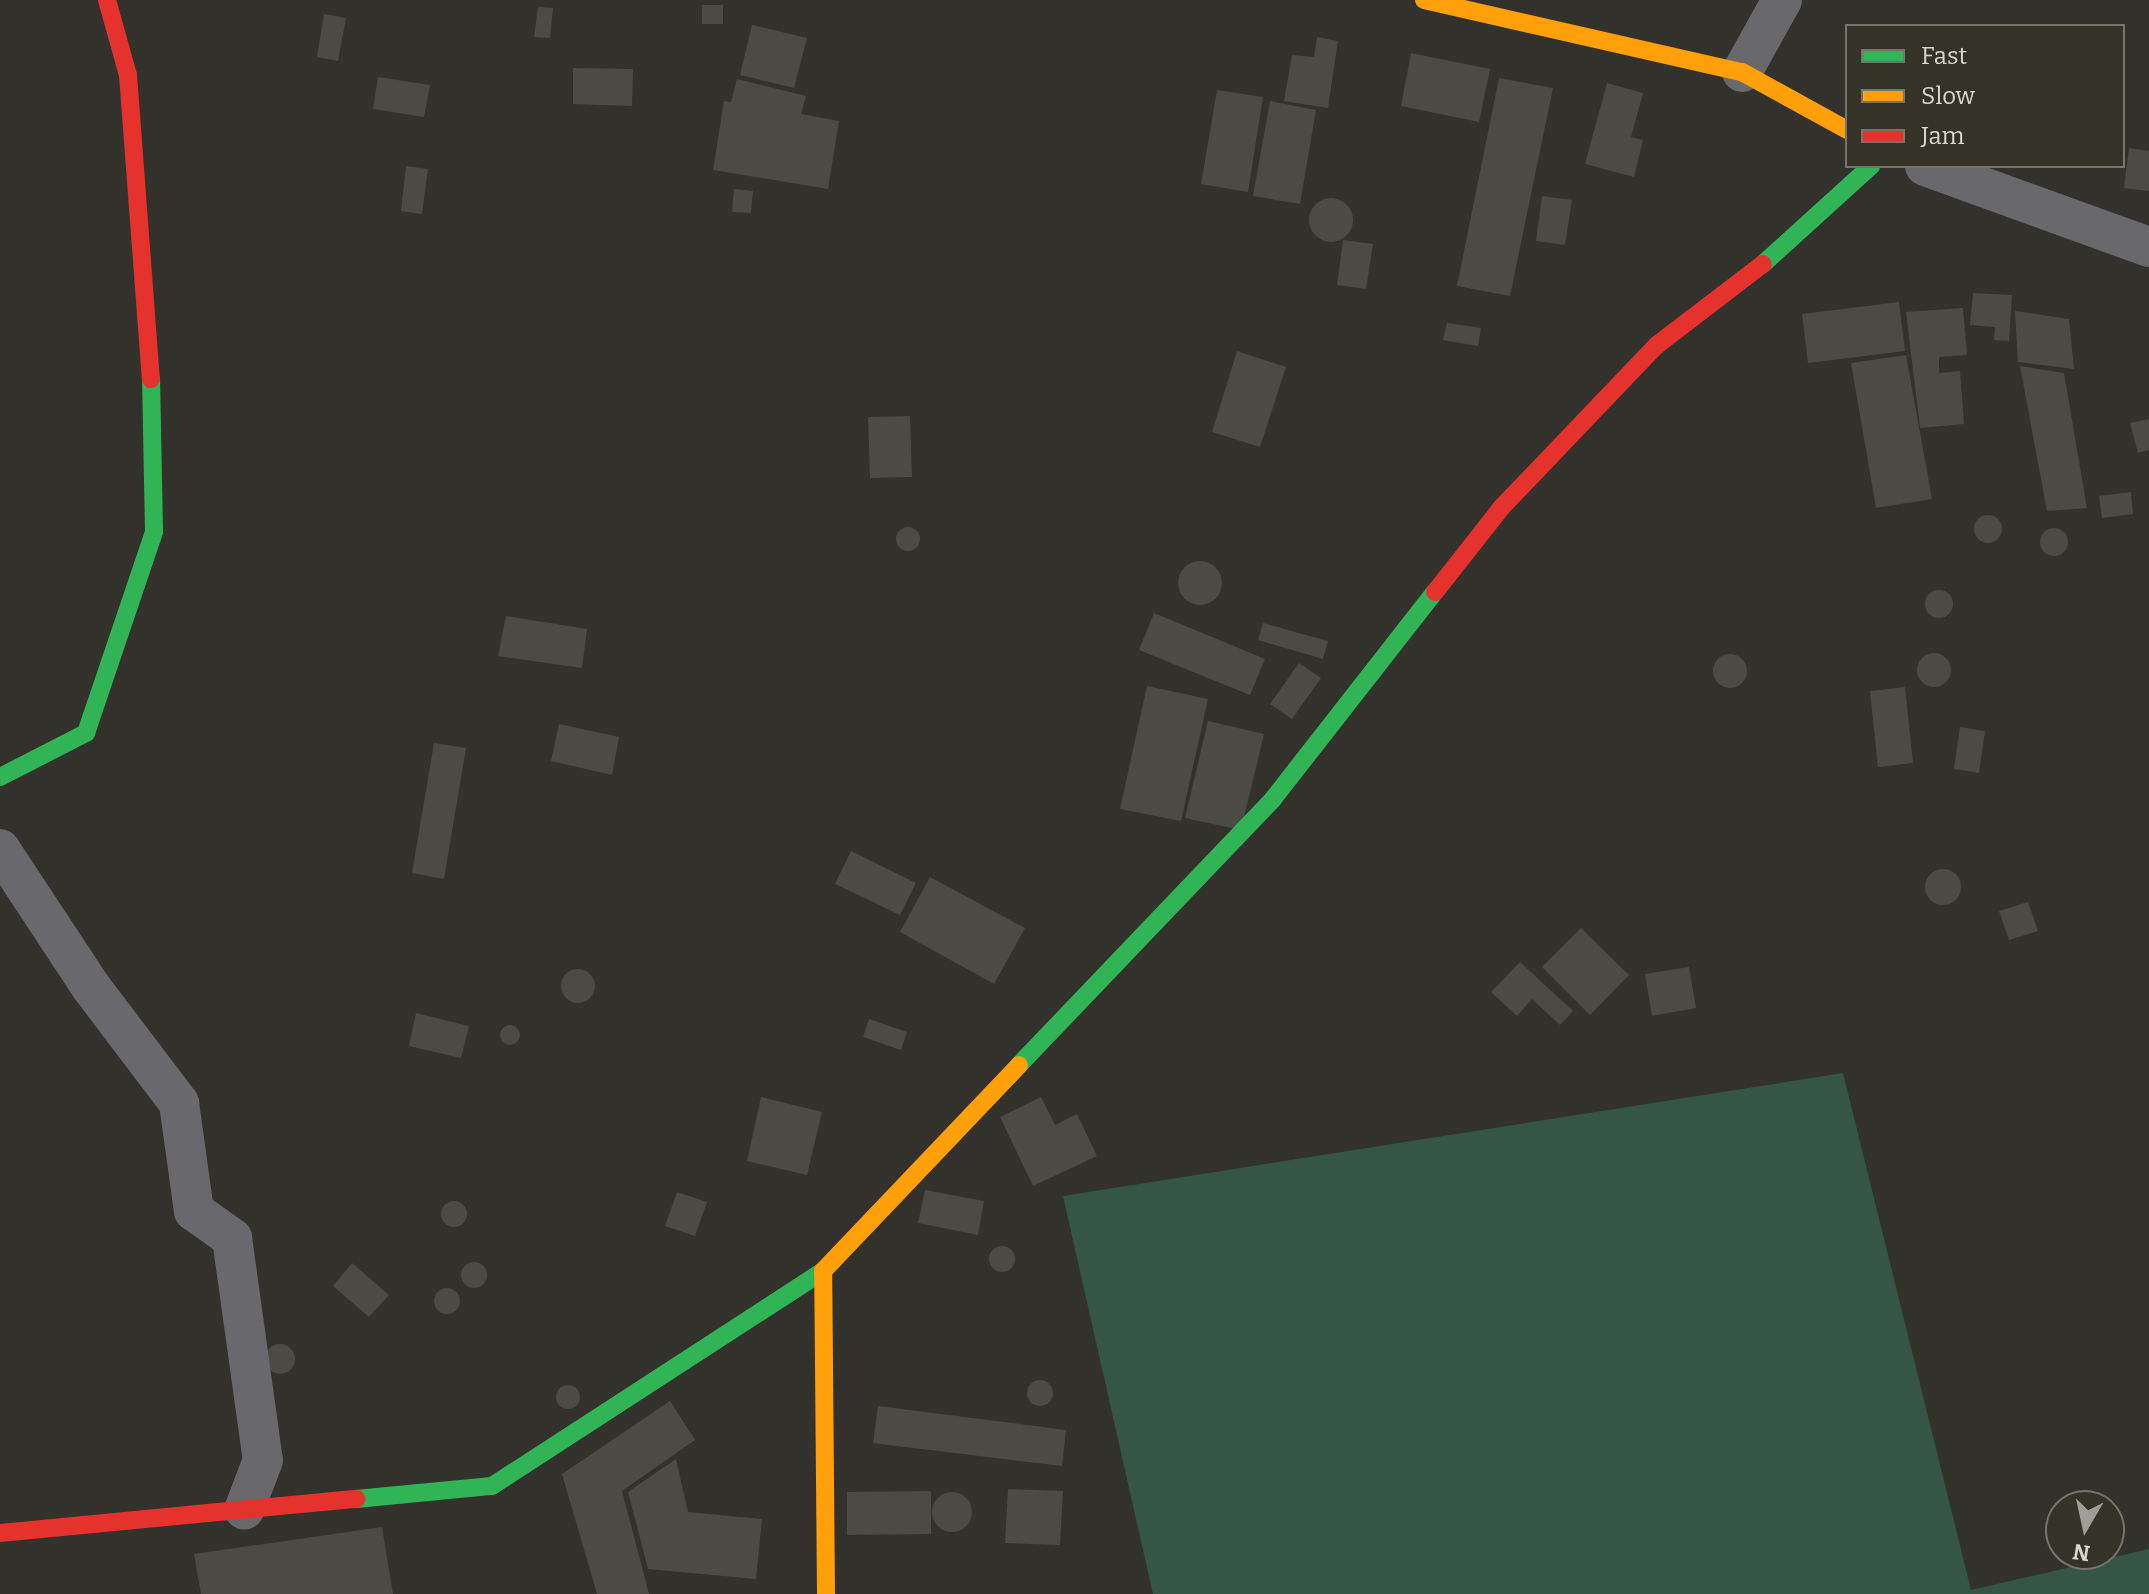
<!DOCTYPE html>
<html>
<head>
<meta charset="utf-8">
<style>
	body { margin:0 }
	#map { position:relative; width:2149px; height:1594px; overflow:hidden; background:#32312b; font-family:Bitter,serif }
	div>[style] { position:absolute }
	.green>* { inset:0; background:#355647 }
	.building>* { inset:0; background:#4b4a45 }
	.round { border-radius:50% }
	.street>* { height:40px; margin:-20px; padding:0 20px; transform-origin:20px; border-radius:20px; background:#69686c }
	.fast>* { height:18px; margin:-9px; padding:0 9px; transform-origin:9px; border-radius:9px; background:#30b455 }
	.slow>* { height:18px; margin:-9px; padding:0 9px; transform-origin:9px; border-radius:9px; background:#ff9f0a }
	.jam>* { height:18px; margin:-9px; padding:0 9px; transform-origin:9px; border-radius:9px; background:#e5322d }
	span { translate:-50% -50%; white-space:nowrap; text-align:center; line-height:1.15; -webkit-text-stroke:8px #353228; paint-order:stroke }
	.legend { position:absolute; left:1845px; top:24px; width:280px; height:144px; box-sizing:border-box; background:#353228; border:2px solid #77746c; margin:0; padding:10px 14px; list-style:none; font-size:24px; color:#d9d7d1 }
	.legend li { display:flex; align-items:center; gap:16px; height:40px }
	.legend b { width:40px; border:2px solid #77746c }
	.north { position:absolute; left:2045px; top:1490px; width:80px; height:80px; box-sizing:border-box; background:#353228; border:2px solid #77746c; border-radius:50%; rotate:189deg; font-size:22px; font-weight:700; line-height:32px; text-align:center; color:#d9d7d1 }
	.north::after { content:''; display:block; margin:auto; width:28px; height:36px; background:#9f9d97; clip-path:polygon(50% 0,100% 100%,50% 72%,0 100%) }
</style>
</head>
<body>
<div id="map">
	<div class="green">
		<div style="clip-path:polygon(1843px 1073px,1971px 1590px,2149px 1549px,2149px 1594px,1153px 1594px,1063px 1196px)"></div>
	</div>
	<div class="building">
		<div style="clip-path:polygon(702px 5px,723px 5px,723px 24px,702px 24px)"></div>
		<div style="clip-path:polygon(538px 7px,553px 8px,550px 38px,534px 37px)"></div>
		<div style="clip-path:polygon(324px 14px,346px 18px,338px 61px,317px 57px)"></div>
		<div style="clip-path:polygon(752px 25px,807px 38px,794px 88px,740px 75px)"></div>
		<div style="clip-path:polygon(1317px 37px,1338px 41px,1328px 108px,1284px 101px,1292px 55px,1314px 57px)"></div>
		<div style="clip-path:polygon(1411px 53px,1490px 69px,1479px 122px,1401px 106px)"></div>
		<div style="clip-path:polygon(573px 68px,633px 69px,632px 106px,573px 104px)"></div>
		<div style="clip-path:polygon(378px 77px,430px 85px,424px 117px,373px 109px)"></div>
		<div style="clip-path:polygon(1499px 78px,1553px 88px,1510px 296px,1457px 286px)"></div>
		<div style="clip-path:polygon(737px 79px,806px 96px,801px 114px,839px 121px,828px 189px,713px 170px,724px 101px,731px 102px)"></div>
		<div style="clip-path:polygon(1607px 83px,1643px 93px,1631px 137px,1643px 140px,1634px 177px,1585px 164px)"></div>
		<div style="clip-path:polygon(1217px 90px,1263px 97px,1248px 192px,1201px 184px)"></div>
		<div style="clip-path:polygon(1270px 101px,1316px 110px,1300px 204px,1253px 196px)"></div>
		<div style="clip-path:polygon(2129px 148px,2149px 151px,2149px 191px,2124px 188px)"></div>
		<div style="clip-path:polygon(406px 166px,428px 169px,422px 214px,401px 211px)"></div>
		<div style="clip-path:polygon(734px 189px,753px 191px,751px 213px,732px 212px)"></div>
		<div style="clip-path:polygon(1542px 196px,1572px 200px,1565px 245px,1536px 241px)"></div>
		<div class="round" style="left:1309px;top:198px;width:44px;height:44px"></div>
		<div style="clip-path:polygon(1343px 240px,1373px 244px,1366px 289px,1337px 285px)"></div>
		<div style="clip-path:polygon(1973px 293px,2012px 295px,2009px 341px,1994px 340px,1995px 327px,1970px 325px)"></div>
		<div style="clip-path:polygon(1899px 302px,1905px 351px,1808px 363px,1802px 314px)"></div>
		<div style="clip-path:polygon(1963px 308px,1967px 355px,1939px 357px,1939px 373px,1960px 371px,1964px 424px,1920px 428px,1906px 312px)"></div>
		<div style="clip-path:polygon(2015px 311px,2069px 319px,2074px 369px,2018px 362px)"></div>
		<div style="clip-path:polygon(1447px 323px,1481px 328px,1478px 346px,1443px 340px)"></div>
		<div style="clip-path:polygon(1237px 351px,1286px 367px,1260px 447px,1212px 432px)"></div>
		<div style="clip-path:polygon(1906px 355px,1932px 499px,1876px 508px,1851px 363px)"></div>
		<div style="clip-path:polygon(2020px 366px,2064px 373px,2087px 508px,2047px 511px)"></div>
		<div style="clip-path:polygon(910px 416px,912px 477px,870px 478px,868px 417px)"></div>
		<div style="clip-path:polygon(2149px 419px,2149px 450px,2138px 453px,2130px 423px)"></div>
		<div style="clip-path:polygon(2131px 492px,2133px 514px,2102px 518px,2099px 496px)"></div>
		<div class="round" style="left:1974px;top:515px;width:28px;height:28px"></div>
		<div class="round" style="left:896px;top:527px;width:24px;height:24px"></div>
		<div class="round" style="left:2040px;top:528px;width:28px;height:28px"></div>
		<div class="round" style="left:1178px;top:561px;width:44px;height:44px"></div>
		<div class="round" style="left:1925px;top:590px;width:28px;height:28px"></div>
		<div style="clip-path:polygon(1154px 613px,1265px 659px,1250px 695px,1139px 650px)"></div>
		<div style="clip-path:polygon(506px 616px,587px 629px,582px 668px,498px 656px)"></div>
		<div style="clip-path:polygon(1263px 623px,1328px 641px,1323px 659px,1258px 640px)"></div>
		<div class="round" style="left:1917px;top:653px;width:34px;height:34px"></div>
		<div class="round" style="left:1713px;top:654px;width:34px;height:34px"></div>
		<div style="clip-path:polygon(1299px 663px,1321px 678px,1292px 719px,1270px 704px)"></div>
		<div style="clip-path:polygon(1147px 686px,1208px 699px,1181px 821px,1120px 809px)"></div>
		<div style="clip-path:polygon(1905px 687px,1913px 763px,1878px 767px,1870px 691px)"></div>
		<div style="clip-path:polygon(1208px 721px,1264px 734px,1241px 830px,1185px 818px)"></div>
		<div style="clip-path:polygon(559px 724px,619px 737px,612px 775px,551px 761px)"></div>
		<div style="clip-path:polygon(1960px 727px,1985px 731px,1979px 773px,1954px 769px)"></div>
		<div style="clip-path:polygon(434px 743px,466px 748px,444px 879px,412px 873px)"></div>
		<div style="clip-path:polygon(851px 851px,916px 883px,900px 915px,835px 884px)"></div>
		<div class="round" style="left:1925px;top:869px;width:36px;height:36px"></div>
		<div style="clip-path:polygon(930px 877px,1025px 928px,994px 984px,900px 932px)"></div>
		<div style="clip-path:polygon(2028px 902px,2038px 931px,2009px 940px,1999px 911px)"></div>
		<div style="clip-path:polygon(1581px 928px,1629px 975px,1590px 1015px,1542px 967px)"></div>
		<div style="clip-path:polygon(1520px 962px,1573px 1011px,1560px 1025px,1532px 999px,1517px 1016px,1491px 992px)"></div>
		<div style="clip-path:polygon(1689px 967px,1696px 1008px,1652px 1016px,1645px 974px)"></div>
		<div class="round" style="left:561px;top:969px;width:34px;height:34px"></div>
		<div style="clip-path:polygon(416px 1013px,469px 1026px,461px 1058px,409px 1046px)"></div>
		<div style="clip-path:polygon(869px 1019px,907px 1032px,901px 1050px,863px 1037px)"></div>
		<div class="round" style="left:500px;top:1025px;width:20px;height:20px"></div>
		<div style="clip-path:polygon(761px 1097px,822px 1112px,807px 1175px,747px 1161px)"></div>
		<div style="clip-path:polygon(1041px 1097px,1055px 1125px,1077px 1114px,1097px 1156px,1033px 1186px,1000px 1117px)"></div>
		<div style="clip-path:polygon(925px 1190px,984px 1201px,978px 1235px,918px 1223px)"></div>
		<div style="clip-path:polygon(677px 1192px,707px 1202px,695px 1236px,665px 1226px)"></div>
		<div class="round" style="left:441px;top:1201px;width:26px;height:26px"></div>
		<div class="round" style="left:989px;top:1246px;width:26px;height:26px"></div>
		<div class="round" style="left:461px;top:1262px;width:26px;height:26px"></div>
		<div style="clip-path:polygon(352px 1263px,389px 1295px,369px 1317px,333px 1286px)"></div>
		<div class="round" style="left:434px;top:1288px;width:26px;height:26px"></div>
		<div class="round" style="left:265px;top:1344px;width:30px;height:30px"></div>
		<div class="round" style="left:1027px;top:1380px;width:26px;height:26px"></div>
		<div class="round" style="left:556px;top:1385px;width:24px;height:24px"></div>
		<div style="clip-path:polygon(670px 1401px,695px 1440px,622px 1491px,649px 1594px,597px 1594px,562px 1474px)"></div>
		<div style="clip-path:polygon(878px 1406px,1066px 1430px,1062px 1466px,873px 1443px)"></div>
		<div style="clip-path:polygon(676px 1459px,688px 1512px,762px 1519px,756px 1579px,648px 1569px,628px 1492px)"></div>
		<div style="clip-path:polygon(1008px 1489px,1063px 1491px,1060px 1545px,1005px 1543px)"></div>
		<div style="clip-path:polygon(931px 1491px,931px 1534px,847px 1535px,847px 1492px)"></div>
		<div class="round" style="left:932px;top:1492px;width:40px;height:40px"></div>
		<div style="clip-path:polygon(382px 1527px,393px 1594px,201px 1594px,194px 1554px)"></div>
	</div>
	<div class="street">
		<div style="left:1742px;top:72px;width:82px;rotate:-60.9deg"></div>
		<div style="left:1925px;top:166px;width:238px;rotate:19.9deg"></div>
		<div style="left:0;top:849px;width:165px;rotate:56.6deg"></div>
		<div style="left:91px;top:987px;width:146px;rotate:52.8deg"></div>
		<div style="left:179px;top:1103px;width:109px;rotate:82.1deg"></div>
		<div style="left:194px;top:1211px;width:47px;rotate:35.4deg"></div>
		<div style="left:232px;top:1238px;width:224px;rotate:82.1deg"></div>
		<div style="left:263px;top:1460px;width:53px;rotate:110.8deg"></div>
	</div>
	<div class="fast">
		<div style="left:1763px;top:264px;width:146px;rotate:-42.2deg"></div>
		<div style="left:0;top:777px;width:97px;rotate:-27.1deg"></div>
		<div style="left:86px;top:733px;width:212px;rotate:-71.3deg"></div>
		<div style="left:154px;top:532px;width:153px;rotate:-91.1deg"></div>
		<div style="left:1019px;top:1065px;width:368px;rotate:-46.3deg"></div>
		<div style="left:1273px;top:799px;width:263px;rotate:-52deg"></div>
		<div style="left:356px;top:1499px;width:137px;rotate:-5.5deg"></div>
		<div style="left:492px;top:1486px;width:395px;rotate:-33deg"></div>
	</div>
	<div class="slow">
		<div style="left:1424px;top:0;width:326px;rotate:12.8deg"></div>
		<div style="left:1742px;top:72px;width:120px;rotate:28.9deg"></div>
		<div style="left:826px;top:1594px;width:323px;rotate:-90.5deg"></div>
		<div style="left:823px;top:1271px;width:284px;rotate:-46.4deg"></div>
	</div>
	<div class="jam">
		<div style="left:107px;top:0;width:78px;rotate:74.4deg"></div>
		<div style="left:128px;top:75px;width:305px;rotate:85.7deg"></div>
		<div style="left:1435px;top:592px;width:107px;rotate:-51.8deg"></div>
		<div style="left:1501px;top:508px;width:226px;rotate:-46.3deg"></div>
		<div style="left:1657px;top:345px;width:133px;rotate:-37.4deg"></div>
		<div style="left:0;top:1533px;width:358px;rotate:-5.5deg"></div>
	</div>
	<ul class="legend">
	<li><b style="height:10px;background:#30b455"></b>Fast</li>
	<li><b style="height:10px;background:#ff9f0a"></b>Slow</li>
	<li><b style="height:10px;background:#e5322d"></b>Jam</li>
	</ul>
	<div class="north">N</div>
</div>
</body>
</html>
